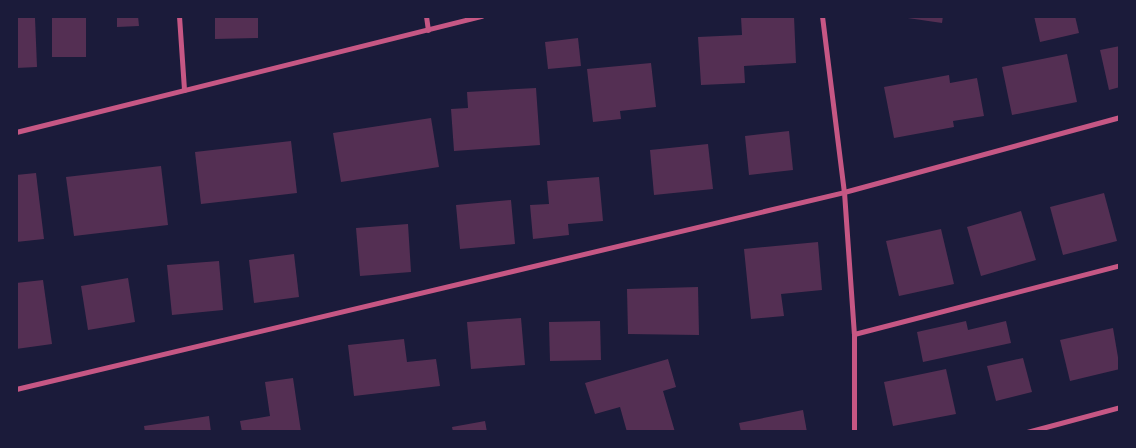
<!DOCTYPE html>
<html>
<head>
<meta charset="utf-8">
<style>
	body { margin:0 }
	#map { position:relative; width:1136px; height:448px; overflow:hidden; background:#1b1b3a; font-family:Roboto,sans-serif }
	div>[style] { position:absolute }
	.building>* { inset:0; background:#542f53 }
	.minor>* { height:5px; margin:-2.5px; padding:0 2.5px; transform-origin:2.5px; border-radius:2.5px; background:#c65784 }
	span { translate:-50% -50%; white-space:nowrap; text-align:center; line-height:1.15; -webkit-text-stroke:4.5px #1b1b3a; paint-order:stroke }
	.frame { position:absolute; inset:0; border:18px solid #1b1b3a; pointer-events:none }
</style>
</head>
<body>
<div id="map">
	<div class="building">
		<div style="clip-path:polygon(52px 16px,86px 16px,86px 57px,52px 57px)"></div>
		<div style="clip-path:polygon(117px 16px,138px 16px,139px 26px,117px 27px)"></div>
		<div style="clip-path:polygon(215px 16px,258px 16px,258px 38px,215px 39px)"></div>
		<div style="clip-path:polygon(794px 16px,796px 63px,744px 66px,745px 83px,701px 85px,698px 37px,742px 35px,741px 17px)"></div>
		<div style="clip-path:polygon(894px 16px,943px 16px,942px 23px)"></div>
		<div style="clip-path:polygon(1034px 16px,1075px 16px,1079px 33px,1040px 42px)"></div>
		<div style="clip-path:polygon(16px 18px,35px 18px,37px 67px,16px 68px)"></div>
		<div style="clip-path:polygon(578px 38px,581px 66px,548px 69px,545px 42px)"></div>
		<div style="clip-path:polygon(1120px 46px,1120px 87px,1109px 90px,1100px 50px)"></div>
		<div style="clip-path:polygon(1067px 54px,1077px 102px,1012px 115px,1002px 67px)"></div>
		<div style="clip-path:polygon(651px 63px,656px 107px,620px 111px,621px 119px,593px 122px,587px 69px)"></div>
		<div style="clip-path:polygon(949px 75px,950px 83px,977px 78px,984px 116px,953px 121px,954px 127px,894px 138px,884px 87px)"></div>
		<div style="clip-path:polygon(536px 88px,540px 145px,454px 151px,451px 109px,468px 108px,467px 92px)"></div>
		<div style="clip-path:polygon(431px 118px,439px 167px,341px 182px,333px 133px)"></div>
		<div style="clip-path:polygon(789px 131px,793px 170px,749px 175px,745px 136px)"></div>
		<div style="clip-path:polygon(291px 141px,297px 193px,201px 204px,195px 152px)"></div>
		<div style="clip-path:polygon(708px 144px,713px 189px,654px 195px,650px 150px)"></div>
		<div style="clip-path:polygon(161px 166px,168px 225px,74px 236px,66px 177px)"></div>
		<div style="clip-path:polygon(36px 173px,44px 239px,16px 242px,16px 175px)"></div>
		<div style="clip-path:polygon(599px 177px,603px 221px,568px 224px,569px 235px,533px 239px,530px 205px,549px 204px,547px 181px)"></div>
		<div style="clip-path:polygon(1104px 193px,1117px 241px,1063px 255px,1050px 207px)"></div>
		<div style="clip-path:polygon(511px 200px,515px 244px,460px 249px,456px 205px)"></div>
		<div style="clip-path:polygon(1021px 211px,1036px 260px,981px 276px,967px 227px)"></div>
		<div style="clip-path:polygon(408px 224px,411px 272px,360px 276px,356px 228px)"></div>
		<div style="clip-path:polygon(941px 229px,954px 284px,899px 296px,886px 241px)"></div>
		<div style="clip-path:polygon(818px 242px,822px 290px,781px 294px,784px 316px,751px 319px,744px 249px)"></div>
		<div style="clip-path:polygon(294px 254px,299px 297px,254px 303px,249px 260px)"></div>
		<div style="clip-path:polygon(219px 261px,223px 310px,172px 315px,167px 265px)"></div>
		<div style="clip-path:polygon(128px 278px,135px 322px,88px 330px,81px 286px)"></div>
		<div style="clip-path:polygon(43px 280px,52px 344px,16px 349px,16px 283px)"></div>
		<div style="clip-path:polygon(698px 287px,699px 335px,628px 334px,627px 289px)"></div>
		<div style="clip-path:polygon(521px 318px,525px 365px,471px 369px,467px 322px)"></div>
		<div style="clip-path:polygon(600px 321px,601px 360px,550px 361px,549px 322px)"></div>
		<div style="clip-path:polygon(966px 321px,968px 330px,1006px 321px,1011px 343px,923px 362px,917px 332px)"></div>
		<div style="clip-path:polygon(1113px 328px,1120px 369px,1070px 381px,1060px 340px)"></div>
		<div style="clip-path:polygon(404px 339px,407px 362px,436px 359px,440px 386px,354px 396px,348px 345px)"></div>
		<div style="clip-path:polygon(1023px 358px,1032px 392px,996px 401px,987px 366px)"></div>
		<div style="clip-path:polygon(668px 359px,676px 387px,663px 391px,675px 432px,627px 432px,620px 407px,595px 414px,585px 383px)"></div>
		<div style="clip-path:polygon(946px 369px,956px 414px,893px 426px,884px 382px)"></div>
		<div style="clip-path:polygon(293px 378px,301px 432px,242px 432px,240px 421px,270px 416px,265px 382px)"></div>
		<div style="clip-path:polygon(803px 410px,807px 432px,741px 432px,739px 423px)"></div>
		<div style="clip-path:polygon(209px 416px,211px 432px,145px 432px,144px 426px)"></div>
		<div style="clip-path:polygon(485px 421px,487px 432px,453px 432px,452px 427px)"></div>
	</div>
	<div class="minor">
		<div style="left:179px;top:16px;width:74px;rotate:86.1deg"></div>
		<div style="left:426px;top:16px;width:14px;rotate:82deg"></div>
		<div style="left:822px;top:16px;width:177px;rotate:82.9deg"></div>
		<div style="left:844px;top:192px;width:142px;rotate:86deg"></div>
		<div style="left:854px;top:334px;width:98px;rotate:90deg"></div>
		<div style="left:16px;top:132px;width:480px;rotate:-14deg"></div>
		<div style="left:854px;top:334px;width:275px;rotate:-14.5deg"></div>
		<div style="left:16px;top:389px;width:851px;rotate:-13.38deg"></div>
		<div style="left:844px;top:192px;width:286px;rotate:-15.2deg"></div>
		<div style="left:1027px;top:432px;width:96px;rotate:-15deg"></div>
	</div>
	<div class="frame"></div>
</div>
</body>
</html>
